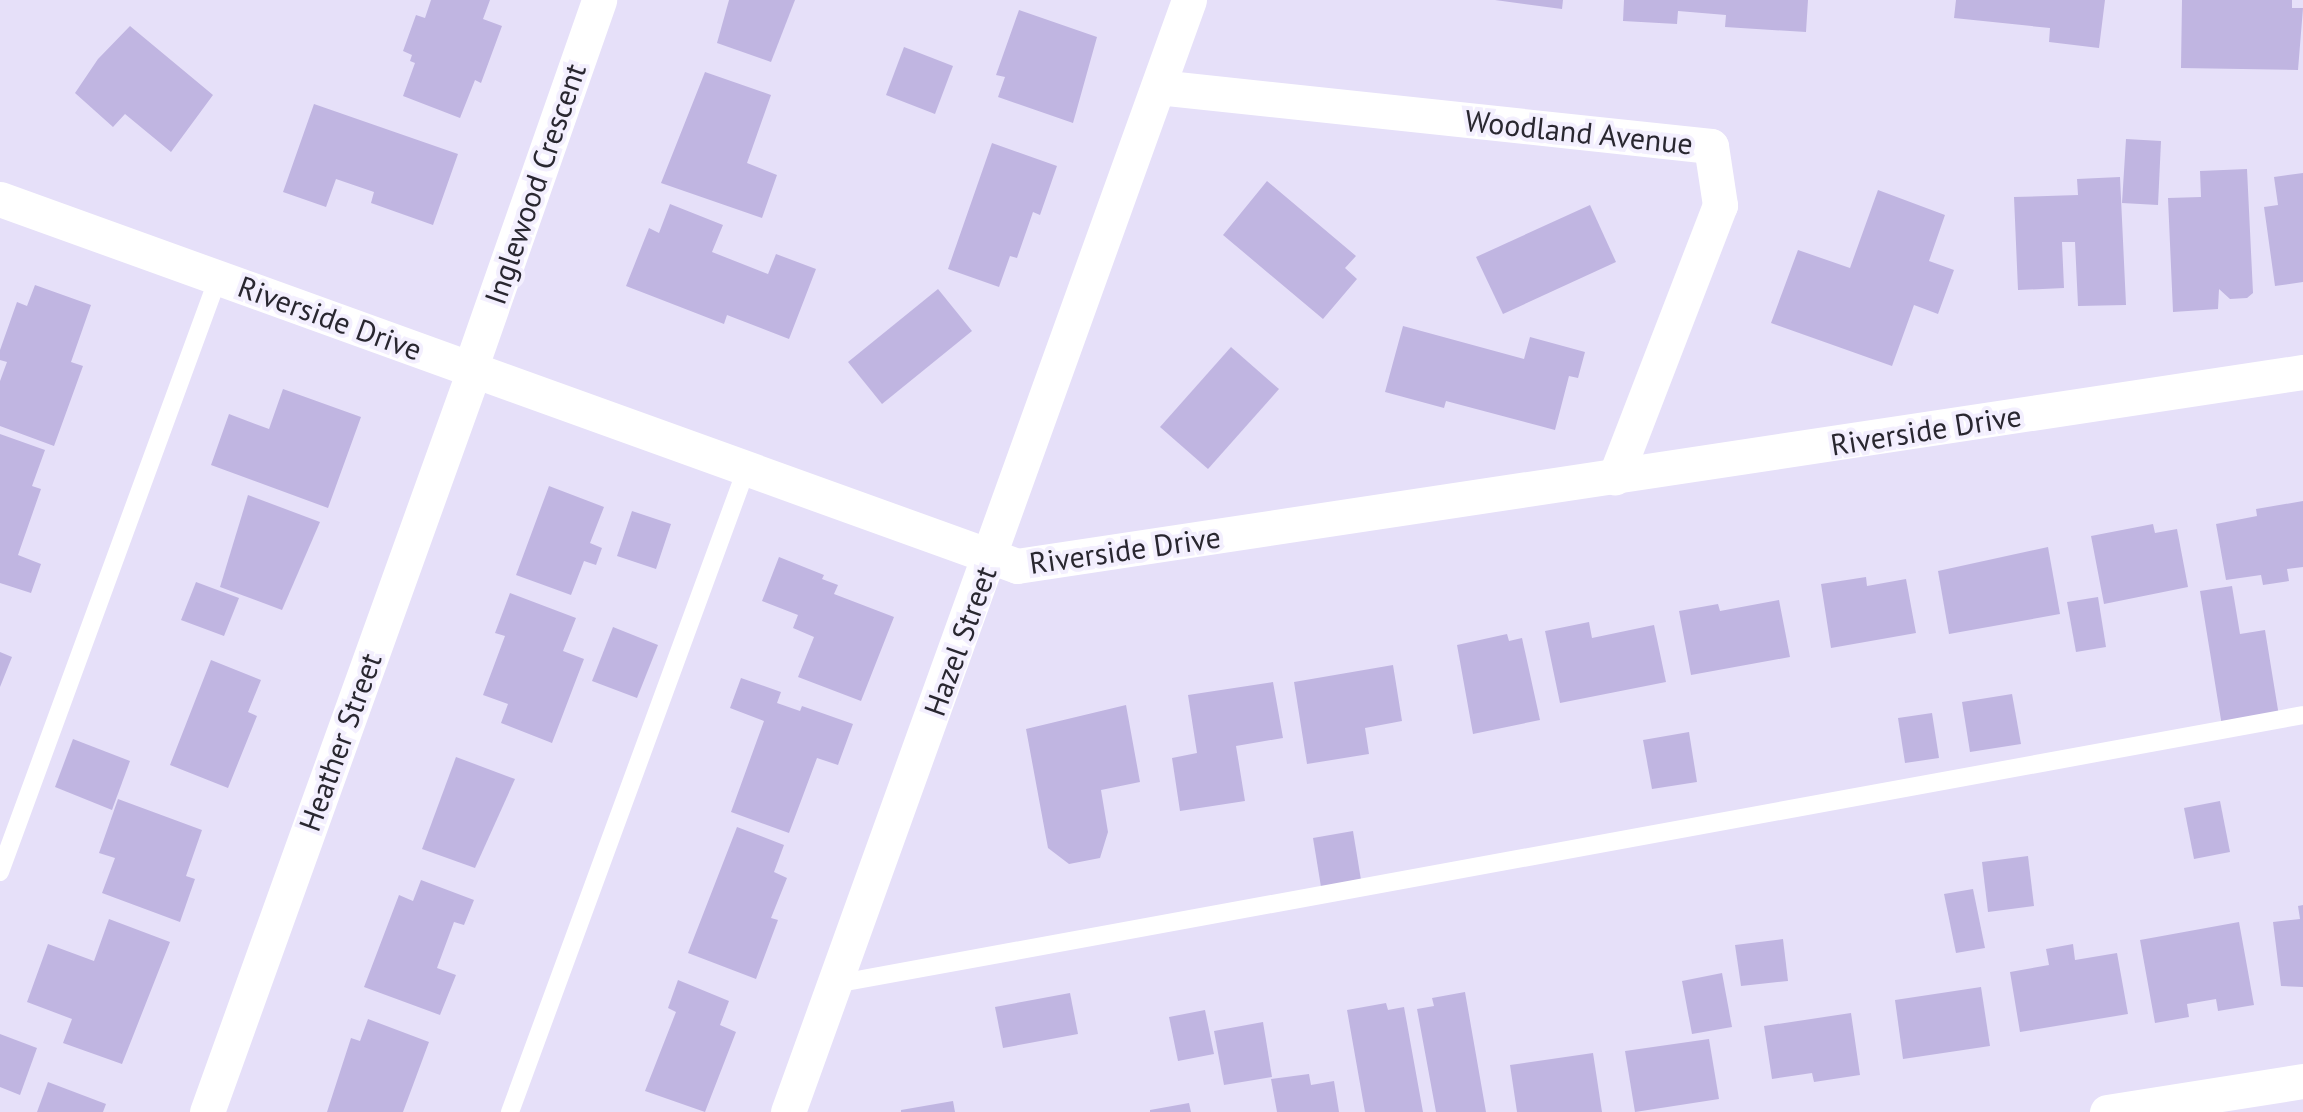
<!DOCTYPE html>
<html>
<head>
<meta charset="utf-8">
<style>
	body { margin:0 }
	#map { position:relative; width:2303px; height:1112px; overflow:hidden; background:#e6e0f9; font-family:"PT Sans",sans-serif }
	div>[style] { position:absolute }
	.building>* { inset:0; background:#c0b5e1 }
	.lane>* { height:18px; margin:-9px; padding:0 9px; transform-origin:9px; border-radius:9px; background:#fff }
	.street>* { height:35px; margin:-17.5px; padding:0 17.5px; transform-origin:17.5px; border-radius:17.5px; background:#fff }
	span { translate:-50% -50%; white-space:nowrap; text-align:center; line-height:1.15; -webkit-text-stroke:8px #f3effe; paint-order:stroke }
	.street-label { font-size:30px; color:#292730 }
</style>
</head>
<body>
<div id="map">
	<div class="building">
		<div style="clip-path:polygon(431px 0,490px 0,483px 19px,502px 26px,481px 83px,475px 80px,460px 118px,403px 96px,415px 63px,410px 61px,412px 55px,403px 51px,416px 15px,425px 18px)"></div>
		<div style="clip-path:polygon(729px 0,795px 0,771px 62px,717px 43px)"></div>
		<div style="clip-path:polygon(1495px 0,1563px 0,1562px 9px)"></div>
		<div style="clip-path:polygon(1624px 0,1808px 0,1806px 32px,1725px 27px,1726px 15px,1678px 11px,1677px 24px,1623px 21px)"></div>
		<div style="clip-path:polygon(1956px 0,2105px 0,2099px 48px,2049px 42px,2050px 28px,1954px 18px)"></div>
		<div style="clip-path:polygon(2182px 0,2292px 0,2292px 8px,2303px 8px,2298px 70px,2181px 68px)"></div>
		<div style="clip-path:polygon(1019px 10px,1097px 37px,1073px 123px,998px 97px,1005px 77px,996px 75px)"></div>
		<div style="clip-path:polygon(130px 26px,213px 95px,171px 152px,125px 114px,113px 127px,75px 93px,98px 59px)"></div>
		<div style="clip-path:polygon(904px 47px,953px 66px,935px 114px,886px 95px)"></div>
		<div style="clip-path:polygon(705px 72px,771px 95px,747px 163px,777px 175px,762px 218px,661px 183px)"></div>
		<div style="clip-path:polygon(314px 104px,458px 154px,433px 225px,371px 203px,374px 192px,336px 179px,326px 207px,283px 192px)"></div>
		<div style="clip-path:polygon(2126px 139px,2161px 141px,2158px 205px,2122px 203px)"></div>
		<div style="clip-path:polygon(992px 143px,1057px 166px,1040px 215px,1033px 212px,1017px 258px,1010px 256px,999px 287px,948px 269px)"></div>
		<div style="clip-path:polygon(2247px 169px,2253px 293px,2247px 298px,2230px 299px,2219px 289px,2218px 309px,2173px 312px,2168px 198px,2201px 197px,2200px 171px)"></div>
		<div style="clip-path:polygon(2303px 173px,2303px 282px,2275px 286px,2264px 207px,2278px 205px,2274px 177px)"></div>
		<div style="clip-path:polygon(2120px 177px,2126px 305px,2078px 306px,2075px 242px,2062px 242px,2064px 288px,2018px 290px,2014px 197px,2078px 195px,2077px 179px)"></div>
		<div style="clip-path:polygon(1267px 181px,1356px 256px,1345px 268px,1357px 279px,1323px 319px,1223px 235px)"></div>
		<div style="clip-path:polygon(1878px 190px,1945px 215px,1929px 261px,1954px 270px,1938px 314px,1914px 305px,1892px 366px,1771px 323px,1798px 250px,1850px 268px)"></div>
		<div style="clip-path:polygon(670px 204px,723px 225px,712px 252px,768px 274px,776px 254px,816px 269px,789px 339px,727px 315px,724px 324px,626px 286px,649px 228px,659px 233px)"></div>
		<div style="clip-path:polygon(1590px 205px,1616px 262px,1503px 314px,1476px 257px)"></div>
		<div style="clip-path:polygon(35px 285px,91px 305px,71px 362px,83px 366px,54px 446px,0 426px,0 381px,7px 362px,0 360px,0 350px,17px 302px,27px 306px)"></div>
		<div style="clip-path:polygon(938px 289px,972px 331px,882px 404px,848px 362px)"></div>
		<div style="clip-path:polygon(1403px 326px,1524px 359px,1530px 337px,1585px 352px,1578px 378px,1569px 376px,1555px 430px,1446px 401px,1444px 408px,1385px 392px)"></div>
		<div style="clip-path:polygon(1231px 347px,1279px 389px,1208px 469px,1160px 427px)"></div>
		<div style="clip-path:polygon(283px 389px,361px 417px,328px 508px,211px 465px,229px 414px,269px 429px)"></div>
		<div style="clip-path:polygon(0 434px,45px 450px,32px 486px,41px 489px,18px 555px,41px 564px,31px 593px,0 583px)"></div>
		<div style="clip-path:polygon(549px 486px,604px 507px,590px 543px,602px 548px,596px 565px,584px 561px,571px 595px,516px 575px)"></div>
		<div style="clip-path:polygon(248px 495px,320px 522px,282px 610px,220px 587px)"></div>
		<div style="clip-path:polygon(2303px 501px,2303px 567px,2287px 569px,2289px 581px,2263px 585px,2261px 575px,2226px 580px,2216px 524px,2257px 516px,2256px 509px)"></div>
		<div style="clip-path:polygon(632px 511px,671px 524px,656px 569px,617px 556px)"></div>
		<div style="clip-path:polygon(2153px 524px,2155px 533px,2177px 529px,2188px 587px,2104px 604px,2091px 536px)"></div>
		<div style="clip-path:polygon(2048px 547px,2060px 614px,1949px 634px,1938px 571px)"></div>
		<div style="clip-path:polygon(779px 557px,824px 575px,822px 579px,838px 585px,834px 594px,894px 617px,861px 701px,798px 677px,814px 637px,793px 628px,798px 615px,762px 601px)"></div>
		<div style="clip-path:polygon(1866px 577px,1867px 586px,1906px 579px,1916px 633px,1831px 648px,1821px 584px)"></div>
		<div style="clip-path:polygon(196px 582px,239px 598px,224px 636px,181px 620px)"></div>
		<div style="clip-path:polygon(2232px 586px,2240px 634px,2265px 630px,2279px 716px,2222px 726px,2200px 591px)"></div>
		<div style="clip-path:polygon(510px 593px,576px 618px,563px 651px,584px 659px,552px 743px,501px 723px,508px 704px,483px 695px,505px 636px,495px 633px)"></div>
		<div style="clip-path:polygon(2098px 597px,2106px 647px,2076px 652px,2067px 602px)"></div>
		<div style="clip-path:polygon(1779px 600px,1790px 657px,1691px 675px,1679px 611px,1718px 604px,1720px 611px)"></div>
		<div style="clip-path:polygon(1589px 622px,1592px 638px,1654px 625px,1666px 682px,1560px 703px,1545px 631px)"></div>
		<div style="clip-path:polygon(613px 627px,658px 645px,637px 698px,592px 681px)"></div>
		<div style="clip-path:polygon(1507px 634px,1509px 641px,1522px 638px,1540px 720px,1473px 734px,1457px 645px)"></div>
		<div style="clip-path:polygon(0 652px,12px 657px,0 687px)"></div>
		<div style="clip-path:polygon(211px 660px,261px 680px,248px 712px,257px 716px,228px 788px,170px 765px)"></div>
		<div style="clip-path:polygon(1393px 665px,1402px 721px,1365px 728px,1369px 754px,1307px 764px,1294px 682px)"></div>
		<div style="clip-path:polygon(741px 678px,781px 692px,777px 703px,800px 711px,802px 706px,853px 724px,838px 765px,817px 758px,789px 833px,731px 812px,764px 721px,730px 708px)"></div>
		<div style="clip-path:polygon(1273px 682px,1283px 738px,1236px 746px,1245px 801px,1180px 811px,1172px 758px,1197px 753px,1188px 695px)"></div>
		<div style="clip-path:polygon(2012px 694px,2021px 744px,1970px 752px,1962px 702px)"></div>
		<div style="clip-path:polygon(1126px 705px,1140px 782px,1101px 790px,1108px 832px,1100px 858px,1069px 864px,1048px 848px,1026px 729px)"></div>
		<div style="clip-path:polygon(1932px 713px,1939px 758px,1905px 763px,1898px 718px)"></div>
		<div style="clip-path:polygon(1689px 732px,1697px 782px,1652px 789px,1643px 740px)"></div>
		<div style="clip-path:polygon(73px 739px,130px 761px,112px 810px,55px 787px)"></div>
		<div style="clip-path:polygon(456px 757px,515px 779px,475px 868px,422px 849px)"></div>
		<div style="clip-path:polygon(118px 799px,202px 830px,186px 876px,195px 879px,180px 922px,102px 893px,115px 858px,99px 853px)"></div>
		<div style="clip-path:polygon(2220px 801px,2230px 852px,2194px 859px,2184px 808px)"></div>
		<div style="clip-path:polygon(737px 827px,784px 845px,774px 872px,787px 878px,771px 918px,778px 920px,756px 979px,688px 953px)"></div>
		<div style="clip-path:polygon(1353px 831px,1362px 886px,1322px 893px,1313px 838px)"></div>
		<div style="clip-path:polygon(2028px 856px,2034px 906px,1988px 912px,1982px 862px)"></div>
		<div style="clip-path:polygon(421px 880px,474px 900px,464px 925px,454px 922px,437px 968px,456px 975px,440px 1015px,364px 987px,399px 895px,413px 901px)"></div>
		<div style="clip-path:polygon(1973px 889px,1985px 948px,1956px 953px,1944px 894px)"></div>
		<div style="clip-path:polygon(2303px 905px,2303px 987px,2281px 986px,2273px 922px,2300px 919px,2298px 906px)"></div>
		<div style="clip-path:polygon(109px 919px,170px 942px,122px 1064px,63px 1043px,72px 1019px,27px 1002px,48px 944px,94px 961px)"></div>
		<div style="clip-path:polygon(2239px 922px,2254px 1005px,2218px 1011px,2216px 999px,2187px 1004px,2189px 1017px,2155px 1023px,2140px 940px)"></div>
		<div style="clip-path:polygon(1783px 939px,1788px 981px,1741px 986px,1735px 945px)"></div>
		<div style="clip-path:polygon(2073px 944px,2075px 960px,2117px 953px,2128px 1014px,2020px 1032px,2010px 972px,2049px 965px,2046px 949px)"></div>
		<div style="clip-path:polygon(1722px 973px,1732px 1027px,1692px 1034px,1682px 981px)"></div>
		<div style="clip-path:polygon(678px 980px,729px 1001px,720px 1025px,736px 1032px,705px 1112px,645px 1091px,676px 1012px,668px 1008px)"></div>
		<div style="clip-path:polygon(1981px 987px,1990px 1046px,1903px 1059px,1895px 1000px)"></div>
		<div style="clip-path:polygon(1465px 992px,1486px 1112px,1436px 1112px,1417px 1009px,1434px 1006px,1432px 998px)"></div>
		<div style="clip-path:polygon(1070px 993px,1078px 1034px,1003px 1048px,995px 1007px)"></div>
		<div style="clip-path:polygon(1386px 1003px,1388px 1010px,1404px 1007px,1423px 1112px,1365px 1112px,1347px 1010px)"></div>
		<div style="clip-path:polygon(1205px 1010px,1214px 1054px,1178px 1061px,1169px 1017px)"></div>
		<div style="clip-path:polygon(1851px 1013px,1860px 1075px,1814px 1082px,1812px 1073px,1772px 1079px,1764px 1026px)"></div>
		<div style="clip-path:polygon(368px 1019px,429px 1042px,403px 1112px,327px 1112px,351px 1038px,360px 1041px)"></div>
		<div style="clip-path:polygon(1263px 1022px,1272px 1077px,1224px 1085px,1214px 1031px)"></div>
		<div style="clip-path:polygon(0 1034px,37px 1048px,20px 1095px,0 1087px)"></div>
		<div style="clip-path:polygon(1709px 1039px,1719px 1099px,1635px 1112px,1625px 1051px)"></div>
		<div style="clip-path:polygon(1593px 1053px,1602px 1112px,1517px 1112px,1510px 1065px)"></div>
		<div style="clip-path:polygon(1309px 1074px,1311px 1085px,1334px 1081px,1339px 1112px,1277px 1112px,1271px 1079px)"></div>
		<div style="clip-path:polygon(48px 1082px,106px 1104px,103px 1112px,37px 1112px)"></div>
		<div style="clip-path:polygon(953px 1101px,955px 1112px,901px 1112px,901px 1110px)"></div>
		<div style="clip-path:polygon(1189px 1103px,1191px 1112px,1150px 1112px,1150px 1110px)"></div>
	</div>
	<div class="lane">
		<div style="left:0;top:872px;width:633px;rotate:-69.85deg"></div>
		<div style="left:835px;top:984px;width:1492px;rotate:-10.38deg"></div>
		<div style="left:510px;top:1112px;width:684px;rotate:-69.82deg"></div>
	</div>
	<div class="street">
		<div style="left:1158px;top:87px;width:556px;rotate:6.09deg"></div>
		<div style="left:1711px;top:146px;width:60px;rotate:81.3deg"></div>
		<div style="left:1720px;top:205px;width:292px;rotate:111.1deg"></div>
		<div style="left:0;top:199px;width:1081px;rotate:19.84deg"></div>
		<div style="left:1017px;top:566px;width:1301px;rotate:-8.58deg"></div>
		<div style="left:470px;top:369px;width:391px;rotate:-70.7deg"></div>
		<div style="left:207px;top:1112px;width:785px;rotate:-70.2deg"></div>
		<div style="left:788px;top:1112px;width:1182px;rotate:-70.17deg"></div>
		<div style="left:2107px;top:1112px;width:198px;rotate:-9deg"></div>
	</div>
	<div class="street-label">
		<span style="left:1579px;top:132px;rotate:6deg">Woodland Avenue</span>
		<span style="left:535px;top:184px;rotate:-71deg">Inglewood Crescent</span>
		<span style="left:330px;top:318px;rotate:20deg">Riverside Drive</span>
		<span style="left:1926px;top:430px;rotate:-9deg">Riverside Drive</span>
		<span style="left:1125px;top:550px;rotate:-8deg">Riverside Drive</span>
		<span style="left:960px;top:641px;rotate:-70deg">Hazel Street</span>
		<span style="left:340px;top:742px;rotate:-70deg">Heather Street</span>
	</div>
</div>
</body>
</html>
